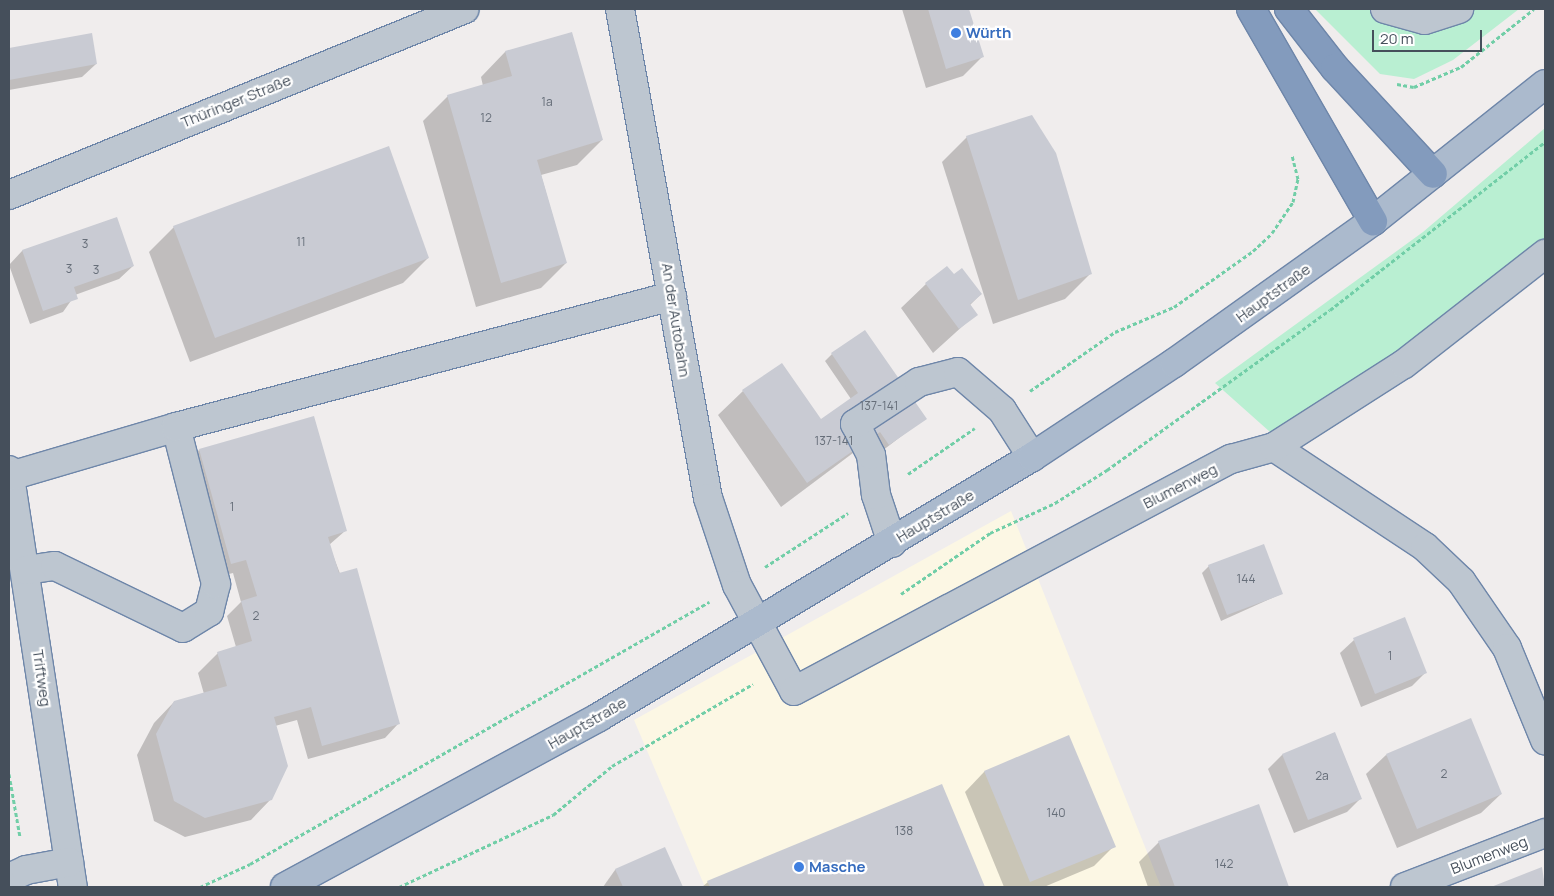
<!DOCTYPE html>
<html>
<head>
<meta charset="utf-8">
<style>
	body { margin:0 }
	#map { position:relative; width:1554px; height:896px; overflow:hidden; background:#f0eded; font-family:Manrope,sans-serif }
	div>[style] { position:absolute }
	.commercial>* { inset:0; background:#fcf7e4 }
	.green>* { inset:0; background:#b9efd2 }
	.shadow>* { inset:0; background:#0003 }
	.building>* { inset:0; background:#c9cbd3 }
	.path>* { height:3px; margin-top:-1.5px; transform-origin:0; background:repeating-linear-gradient(90deg,#71cea7 0 4px,transparent 0 6.5px) }
	.roads { filter:drop-shadow(1px 0 #6e86a9) drop-shadow(-1px 0 #6e86a9) drop-shadow(0 1px #6e86a9) drop-shadow(0 -1px #6e86a9) }
	.minor>* { height:28px; margin:-14px; padding:0 14px; transform-origin:14px; border-radius:14px; background:#bdc6d0 }
	.major>* { height:28px; margin:-14px; padding:0 14px; transform-origin:14px; border-radius:14px; background:#abbacd }
	.highway>* { height:28px; margin:-14px; padding:0 14px; transform-origin:14px; border-radius:14px; background:#839bbd }
	.dots>* { width:14px; height:14px; translate:-50% -50%; box-sizing:border-box; border:2px solid #fff; border-radius:50% }
	span { translate:-50% -50%; white-space:nowrap; text-align:center; line-height:1.15; -webkit-text-stroke:4.5px #fff; paint-order:stroke }
	.number-label { font-size:12px; color:#666e79 }
	.number-label span { -webkit-text-stroke-width:0 }
	.shop-label { font-size:15px; color:#366cbe; font-weight:700 }
	.left { translate:0 -50%; text-align:left }
	.street-label { font-size:15px; color:#454f5b }
	.frame { position:absolute; inset:0; border:10px solid #454f5b; pointer-events:none }
	.scale { position:absolute; left:1372px; top:30px; width:110px; height:22px; box-sizing:border-box; border:2px solid #454f5b; border-top:0; padding-left:6px; font-size:15px; line-height:18px; white-space:nowrap; color:#454f5b; -webkit-text-stroke:4px #fff; paint-order:stroke }
</style>
</head>
<body>
<div id="map">
	<div class="commercial">
		<div style="clip-path:polygon(1011px 511px,1161px 887px,705px 887px,634px 720px)"></div>
	</div>
	<div class="green">
		<div style="clip-path:polygon(1315px 9px,1519px 9px,1453px 60px,1414px 79px,1380px 74px)"></div>
		<div style="clip-path:polygon(1545px 128px,1545px 261px,1287px 447px,1215px 383px,1423px 232px)"></div>
	</div>
	<div class="shadow">
		<div style="clip-path:polygon(902px 9px,968px 9px,983px 56px,963px 76px,926px 88px)"></div>
		<div style="clip-path:polygon(571px 33px,602px 140px,577px 165px,541px 175px,566px 263px,541px 288px,476px 307px,423px 121px,448px 96px,483px 86px,481px 77px,505px 52px)"></div>
		<div style="clip-path:polygon(91px 35px,96px 64px,82px 77px,9px 90px,9px 49px)"></div>
		<div style="clip-path:polygon(967px 137px,1090px 274px,1065px 299px,993px 324px,942px 162px)"></div>
		<div style="clip-path:polygon(116px 218px,133px 266px,119px 279px,75px 295px,63px 312px,30px 324px,9px 265px,22px 251px)"></div>
		<div style="clip-path:polygon(174px 227px,428px 258px,403px 283px,190px 362px,149px 252px)"></div>
		<div style="clip-path:polygon(954px 276px,981px 294px,970px 305px,976px 314px,933px 353px,901px 308px,926px 284px)"></div>
		<div style="clip-path:polygon(832px 354px,925px 418px,882px 451px,873px 438px,781px 507px,718px 415px,743px 391px,820px 421px,851px 399px,825px 361px)"></div>
		<div style="clip-path:polygon(199px 450px,345px 531px,329px 545px,398px 724px,385px 738px,308px 759px,297px 720px,275px 726px,271px 799px,251px 820px,185px 837px,154px 821px,137px 755px,154px 723px,174px 702px,204px 694px,198px 673px,218px 653px,236px 647px,227px 616px,241px 602px,233px 573px,217px 577px,186px 464px)"></div>
		<div style="clip-path:polygon(1209px 566px,1281px 594px,1221px 621px,1202px 573px)"></div>
		<div style="clip-path:polygon(1354px 640px,1426px 672px,1412px 686px,1361px 707px,1340px 653px)"></div>
		<div style="clip-path:polygon(1335px 734px,1361px 798px,1347px 812px,1294px 833px,1268px 769px,1282px 755px)"></div>
		<div style="clip-path:polygon(1069px 737px,1114px 846px,1094px 866px,1044px 887px,1004px 887px,965px 792px,984px 772px)"></div>
		<div style="clip-path:polygon(1386px 755px,1501px 794px,1481px 813px,1397px 848px,1366px 774px)"></div>
		<div style="clip-path:polygon(941px 785px,984px 887px,702px 887px,708px 882px)"></div>
		<div style="clip-path:polygon(1258px 805px,1288px 887px,1148px 887px,1139px 862px,1159px 842px)"></div>
		<div style="clip-path:polygon(664px 849px,681px 887px,603px 887px,615px 870px)"></div>
		<div style="clip-path:polygon(1541px 869px,1545px 887px,1495px 887px)"></div>
	</div>
	<div class="building">
		<div style="clip-path:polygon(928px 9px,969px 9px,984px 57px,946px 69px)"></div>
		<div style="clip-path:polygon(572px 32px,603px 140px,537px 160px,567px 263px,501px 283px,447px 95px,512px 76px,505px 51px)"></div>
		<div style="clip-path:polygon(92px 33px,97px 64px,9px 80px,9px 48px)"></div>
		<div style="clip-path:polygon(1032px 115px,1056px 153px,1092px 274px,1018px 300px,966px 136px)"></div>
		<div style="clip-path:polygon(389px 146px,429px 258px,215px 338px,173px 226px)"></div>
		<div style="clip-path:polygon(117px 217px,134px 266px,74px 287px,78px 299px,43px 311px,22px 250px)"></div>
		<div style="clip-path:polygon(947px 266px,954px 274px,962px 268px,982px 294px,970px 304px,978px 315px,959px 329px,925px 283px)"></div>
		<div style="clip-path:polygon(865px 330px,927px 419px,889px 445px,880px 432px,807px 483px,742px 390px,782px 363px,821px 419px,858px 393px,831px 353px)"></div>
		<div style="clip-path:polygon(314px 416px,347px 531px,328px 537px,339px 573px,357px 568px,400px 724px,322px 746px,311px 707px,274px 717px,288px 766px,272px 800px,205px 818px,174px 801px,156px 734px,174px 701px,227px 686px,217px 652px,252px 641px,241px 601px,257px 596px,246px 560px,231px 564px,199px 449px)"></div>
		<div style="clip-path:polygon(1264px 544px,1283px 594px,1227px 615px,1208px 565px)"></div>
		<div style="clip-path:polygon(1405px 617px,1427px 673px,1375px 694px,1353px 638px)"></div>
		<div style="clip-path:polygon(1471px 718px,1502px 794px,1417px 829px,1386px 754px)"></div>
		<div style="clip-path:polygon(1335px 732px,1362px 799px,1308px 820px,1282px 754px)"></div>
		<div style="clip-path:polygon(1069px 735px,1116px 847px,1030px 882px,984px 771px)"></div>
		<div style="clip-path:polygon(942px 784px,985px 887px,710px 887px,707px 881px)"></div>
		<div style="clip-path:polygon(1259px 804px,1289px 887px,1175px 887px,1158px 841px)"></div>
		<div style="clip-path:polygon(665px 847px,683px 887px,623px 887px,615px 869px)"></div>
		<div style="clip-path:polygon(1542px 867px,1545px 887px,1491px 887px)"></div>
	</div>
	<div class="path">
		<div style="left:1397px;top:84px;width:17px;rotate:10deg"></div>
		<div style="left:1414px;top:87px;width:51px;rotate:-23.1deg"></div>
		<div style="left:1461px;top:67px;width:93px;rotate:-38.5deg"></div>
		<div style="left:1030px;top:391px;width:103px;rotate:-34.8deg"></div>
		<div style="left:1115px;top:332px;width:64px;rotate:-23deg"></div>
		<div style="left:1174px;top:307px;width:97px;rotate:-35.3deg"></div>
		<div style="left:1253px;top:251px;width:26px;rotate:-43deg"></div>
		<div style="left:1272px;top:233px;width:37px;rotate:-56deg"></div>
		<div style="left:1293px;top:202px;width:24px;rotate:-78deg"></div>
		<div style="left:1298px;top:179px;width:25px;rotate:-104deg"></div>
		<div style="left:908px;top:474px;width:81px;rotate:-34.5deg"></div>
		<div style="left:765px;top:567px;width:99px;rotate:-33deg"></div>
		<div style="left:901px;top:594px;width:108px;rotate:-34.4deg"></div>
		<div style="left:990px;top:533px;width:72px;rotate:-24.8deg"></div>
		<div style="left:1055px;top:503px;width:62px;rotate:-32.4deg"></div>
		<div style="left:1107px;top:470px;width:274px;rotate:-35.7deg"></div>
		<div style="left:1330px;top:310px;width:273px;rotate:-38deg"></div>
		<div style="left:9px;top:774px;width:64px;rotate:80.1deg"></div>
		<div style="left:200px;top:887px;width:55px;rotate:-24.7deg"></div>
		<div style="left:250px;top:864px;width:529px;rotate:-29.72deg"></div>
		<div style="left:399px;top:887px;width:170px;rotate:-25.1deg"></div>
		<div style="left:553px;top:815px;width:77px;rotate:-39.7deg"></div>
		<div style="left:612px;top:766px;width:163px;rotate:-30.2deg"></div>
	</div>
	<div class="roads">
		<div class="minor">
			<div style="left:620px;top:9px;width:497px;rotate:79.8deg"></div>
			<div style="left:708px;top:498px;width:92px;rotate:71.6deg"></div>
			<div style="left:737px;top:585px;width:120px;rotate:61.7deg"></div>
			<div style="left:794px;top:691px;width:495px;rotate:-28deg"></div>
			<div style="left:1231px;top:459px;width:45px;rotate:-15.6deg"></div>
			<div style="left:1274px;top:447px;width:181px;rotate:33.5deg"></div>
			<div style="left:1425px;top:547px;width:50px;rotate:43.4deg"></div>
			<div style="left:1461px;top:581px;width:81px;rotate:55.5deg"></div>
			<div style="left:1507px;top:648px;width:100px;rotate:67.6deg"></div>
			<div style="left:1385px;top:9px;width:41px;rotate:15.4deg"></div>
			<div style="left:1425px;top:20px;width:36px;rotate:-18deg"></div>
			<div style="left:9px;top:195px;width:492px;rotate:-22.2deg"></div>
			<div style="left:1274px;top:447px;width:154px;rotate:-32.6deg"></div>
			<div style="left:1404px;top:364px;width:179px;rotate:-38deg"></div>
			<div style="left:9px;top:470px;width:422px;rotate:81.3deg"></div>
			<div style="left:10px;top:476px;width:173px;rotate:-16.4deg"></div>
			<div style="left:892px;top:543px;width:51px;rotate:-108.4deg"></div>
			<div style="left:876px;top:495px;width:40px;rotate:-97.1deg"></div>
			<div style="left:871px;top:455px;width:35px;rotate:-117deg"></div>
			<div style="left:855px;top:424px;width:77px;rotate:-33.3deg"></div>
			<div style="left:919px;top:382px;width:40px;rotate:-14.4deg"></div>
			<div style="left:958px;top:372px;width:58px;rotate:40.8deg"></div>
			<div style="left:1002px;top:410px;width:56px;rotate:57.4deg"></div>
			<div style="left:26px;top:570px;width:29px;rotate:-8deg"></div>
			<div style="left:55px;top:566px;width:142px;rotate:25.8deg"></div>
			<div style="left:183px;top:628px;width:31px;rotate:-32deg"></div>
			<div style="left:209px;top:612px;width:29px;rotate:-76deg"></div>
			<div style="left:216px;top:584px;width:162px;rotate:-104.3deg"></div>
			<div style="left:176px;top:427px;width:513px;rotate:-14.79deg"></div>
			<div style="left:9px;top:878px;width:19px;rotate:-25deg"></div>
			<div style="left:26px;top:870px;width:44px;rotate:-10.5deg"></div>
			<div style="left:1405px;top:887px;width:150px;rotate:-21.1deg"></div>
		</div>
		<div class="major">
			<div style="left:285px;top:887px;width:357px;rotate:-28.4deg"></div>
			<div style="left:599px;top:717px;width:505px;rotate:-30.98deg"></div>
			<div style="left:1032px;top:457px;width:170px;rotate:-33.5deg"></div>
			<div style="left:1174px;top:363px;width:244px;rotate:-35.5deg"></div>
			<div style="left:1373px;top:221px;width:220px;rotate:-38.5deg"></div>
		</div>
		<div class="highway">
			<div style="left:1251px;top:9px;width:245px;rotate:60.1deg"></div>
			<div style="left:1289px;top:9px;width:75px;rotate:52.1deg"></div>
			<div style="left:1335px;top:68px;width:144px;rotate:47.2deg"></div>
		</div>
	</div>
	<div class="dots">
		<div style="left:956px;top:33px;background:#3f7fe0"></div>
		<div style="left:799px;top:867px;background:#3f7fe0"></div>
	</div>
	<div class="number-label">
		<span style="left:547px;top:102px">1a</span>
		<span style="left:486px;top:118px">12</span>
		<span style="left:301px;top:242px">11</span>
		<span style="left:85px;top:244px">3</span>
		<span style="left:69px;top:269px">3</span>
		<span style="left:96px;top:270px">3</span>
		<span style="left:879px;top:406px">137-141</span>
		<span style="left:834px;top:441px">137-141</span>
		<span style="left:232px;top:507px">1</span>
		<span style="left:1246px;top:579px">144</span>
		<span style="left:256px;top:616px">2</span>
		<span style="left:1390px;top:656px">1</span>
		<span style="left:1444px;top:774px">2</span>
		<span style="left:1322px;top:776px">2a</span>
		<span style="left:1056px;top:813px">140</span>
		<span style="left:904px;top:831px">138</span>
		<span style="left:1224px;top:864px">142</span>
	</div>
	<div class="shop-label">
		<span class="left" style="left:966px;top:33px">Würth</span>
		<span class="left" style="left:809px;top:867px">Masche</span>
	</div>
	<div class="street-label">
		<span style="left:236px;top:101px;rotate:-22deg">Thüringer Straße</span>
		<span style="left:1273px;top:293px;rotate:-36deg">Hauptstraße</span>
		<span style="left:676px;top:320px;rotate:81deg">An der Autobahn</span>
		<span style="left:1180px;top:486px;rotate:-27deg">Blumenweg</span>
		<span style="left:935px;top:516px;rotate:-31deg">Hauptstraße</span>
		<span style="left:42px;top:678px;rotate:82deg">Triftweg</span>
		<span style="left:587px;top:723px;rotate:-30deg">Hauptstraße</span>
		<span style="left:1489px;top:855px;rotate:-21deg">Blumenweg</span>
	</div>
	<div class="frame"></div>
	<div class="scale">20 m</div>
</div>
</body>
</html>
